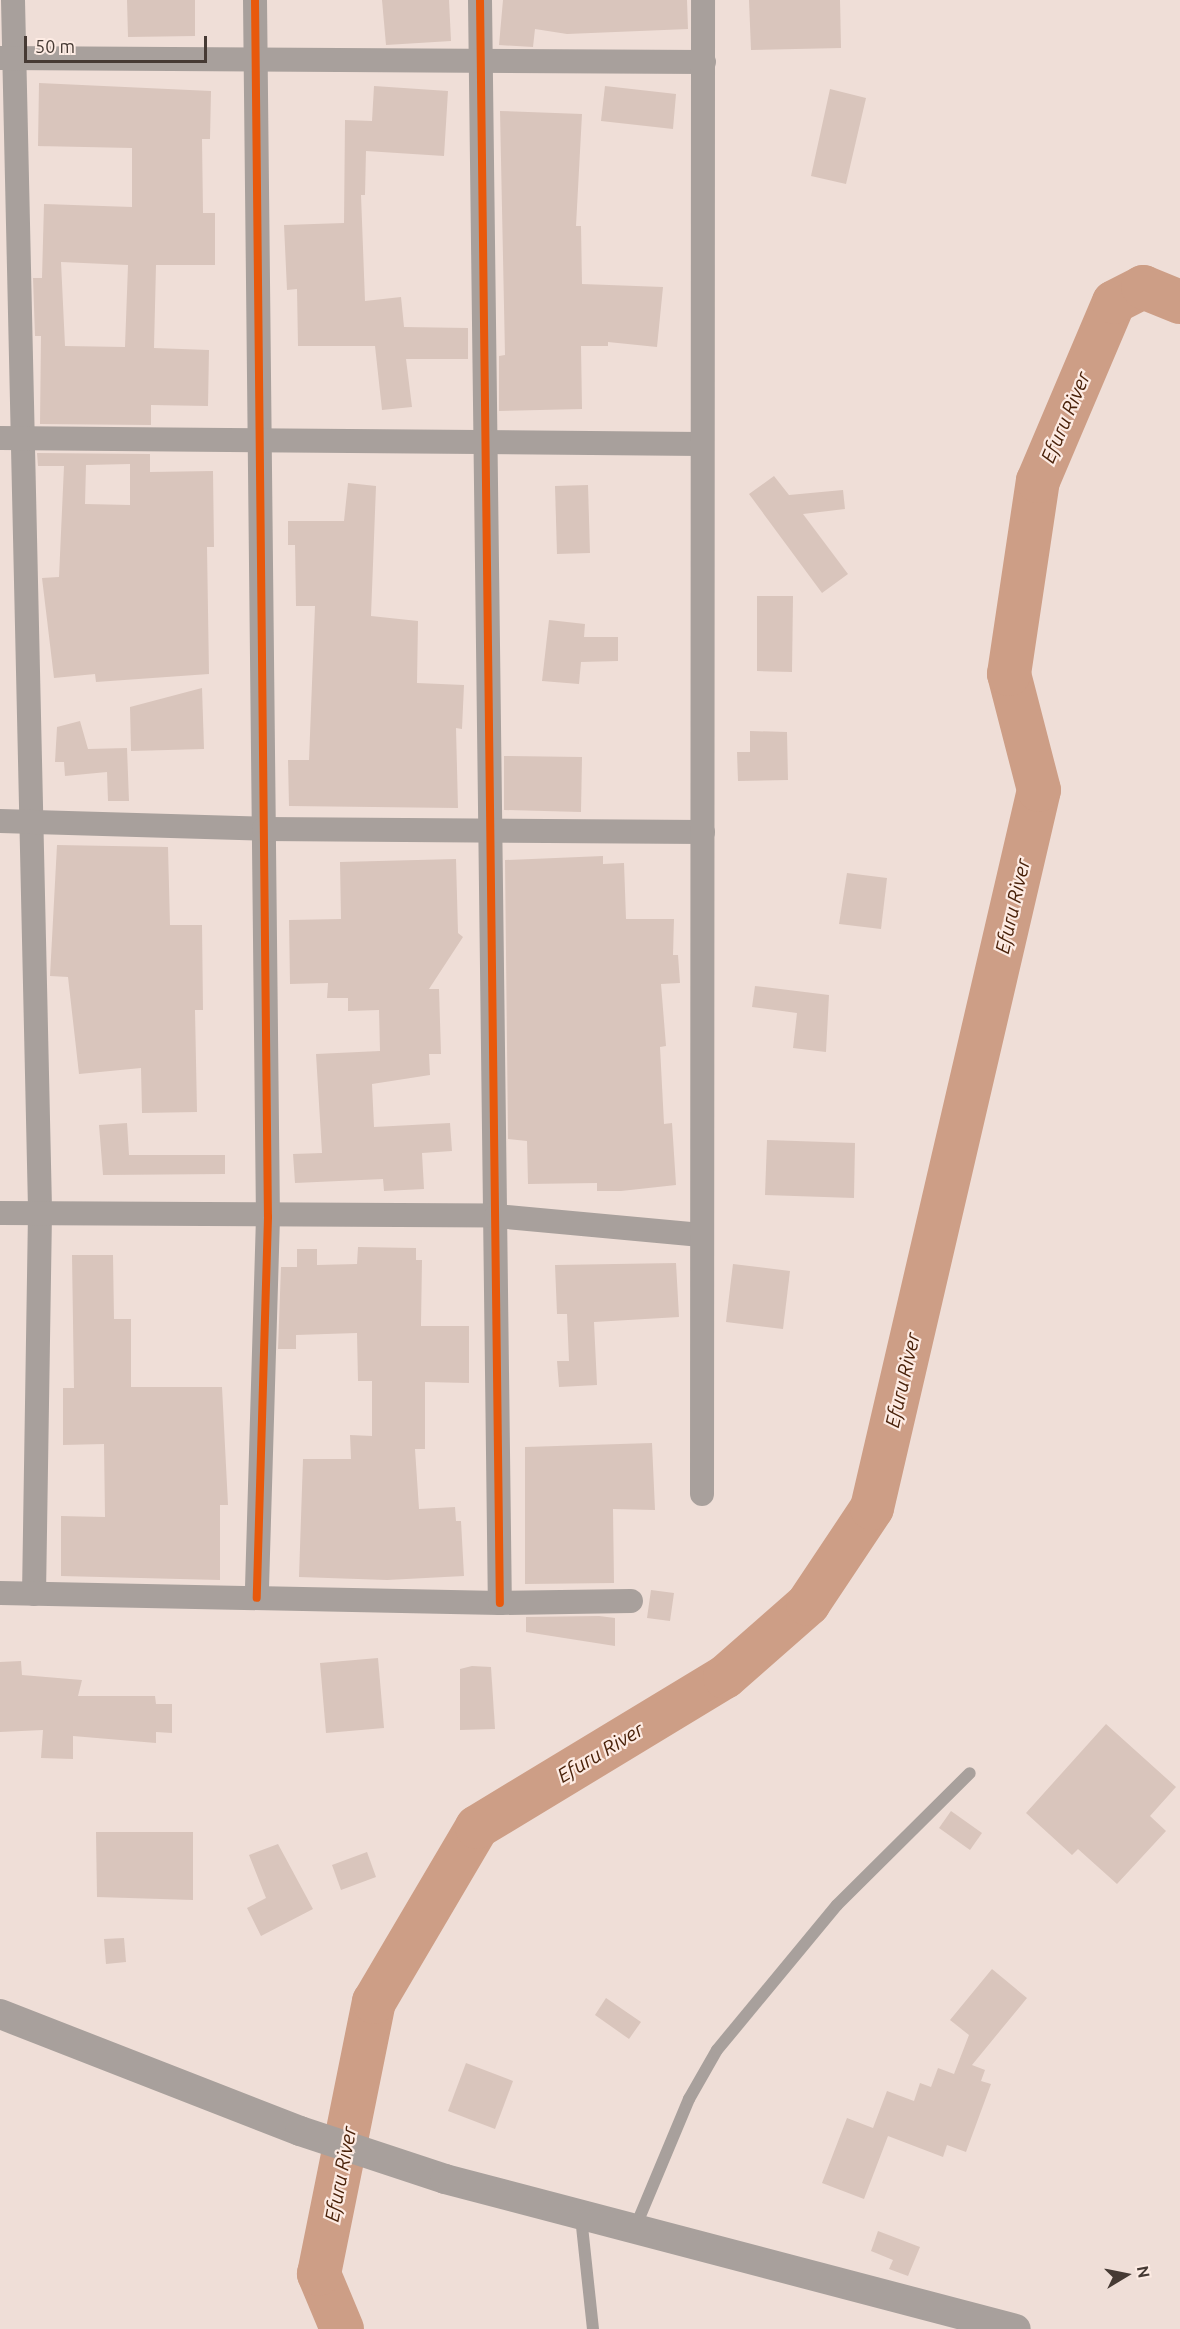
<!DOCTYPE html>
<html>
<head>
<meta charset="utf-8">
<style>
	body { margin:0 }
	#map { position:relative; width:1180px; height:2329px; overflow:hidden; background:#efded7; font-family:Ubuntu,sans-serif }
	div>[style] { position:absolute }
	.river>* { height:44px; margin:-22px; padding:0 22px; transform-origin:22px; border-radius:22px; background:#cd9e86 }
	.building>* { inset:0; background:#d9c5bc }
	.service>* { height:12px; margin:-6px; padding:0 6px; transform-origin:6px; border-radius:6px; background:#a8a09c }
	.minor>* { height:24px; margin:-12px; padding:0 12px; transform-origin:12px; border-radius:12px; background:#a8a09c }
	.tertiary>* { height:30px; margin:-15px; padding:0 15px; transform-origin:15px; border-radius:15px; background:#a8a09c }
	.cycleway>* { height:8px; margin:-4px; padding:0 4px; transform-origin:4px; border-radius:4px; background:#e8590c }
	span { translate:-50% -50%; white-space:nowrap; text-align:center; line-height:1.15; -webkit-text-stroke:4.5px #fdebe3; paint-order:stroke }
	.water-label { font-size:20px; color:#492109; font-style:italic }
	.north { position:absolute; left:1096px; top:2245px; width:60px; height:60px; -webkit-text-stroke:4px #fdebe3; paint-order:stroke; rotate:80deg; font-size:16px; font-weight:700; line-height:24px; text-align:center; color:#463a34 }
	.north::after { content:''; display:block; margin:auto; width:21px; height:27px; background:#463a34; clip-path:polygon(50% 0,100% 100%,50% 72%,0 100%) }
	.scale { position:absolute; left:24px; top:36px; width:183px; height:27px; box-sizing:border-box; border:3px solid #463a34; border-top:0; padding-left:8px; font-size:18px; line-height:21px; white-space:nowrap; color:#463a34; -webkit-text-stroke:4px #fdebe3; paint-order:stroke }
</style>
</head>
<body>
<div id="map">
	<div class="river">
		<div style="left:342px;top:2329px;width:60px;rotate:-112.7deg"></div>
		<div style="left:319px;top:2274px;width:278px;rotate:-78.6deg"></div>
		<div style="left:374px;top:2002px;width:203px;rotate:-59.5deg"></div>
		<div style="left:477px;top:1827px;width:290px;rotate:-31.2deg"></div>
		<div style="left:725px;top:1677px;width:111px;rotate:-41.3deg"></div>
		<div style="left:808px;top:1604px;width:115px;rotate:-56.3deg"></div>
		<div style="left:872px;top:1508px;width:737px;rotate:-76.91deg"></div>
		<div style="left:1039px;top:790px;width:120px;rotate:-104.5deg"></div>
		<div style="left:1009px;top:674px;width:195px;rotate:-81.5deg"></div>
		<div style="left:1038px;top:481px;width:194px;rotate:-67deg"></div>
		<div style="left:1114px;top:302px;width:33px;rotate:-27deg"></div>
		<div style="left:1143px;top:287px;width:40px;rotate:22deg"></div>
	</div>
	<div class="building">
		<div style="clip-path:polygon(127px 0,195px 0,195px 36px,128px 37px)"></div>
		<div style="clip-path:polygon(382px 0,449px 0,451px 41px,386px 45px)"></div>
		<div style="clip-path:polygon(503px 0,687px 0,688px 29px,567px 34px,535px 29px,533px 47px,499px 45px)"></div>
		<div style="clip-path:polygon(749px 0,840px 0,841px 48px,751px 50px)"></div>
		<div style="clip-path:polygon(evenodd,39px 83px,211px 91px,210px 139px,202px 139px,203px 213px,215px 213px,215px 265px,156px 265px,154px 348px,209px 350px,208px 406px,151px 405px,151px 425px,40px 424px,41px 336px,35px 336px,33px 278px,42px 278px,44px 204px,132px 207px,132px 148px,38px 146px,39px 83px,61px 262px,128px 265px,125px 347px,65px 346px,61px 262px)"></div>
		<div style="clip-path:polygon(374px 86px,448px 91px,444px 156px,366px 151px,365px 195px,361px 195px,365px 301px,401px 297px,404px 327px,468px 328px,468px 359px,406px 359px,412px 407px,382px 410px,375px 346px,298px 346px,297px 289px,287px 290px,284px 225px,344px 223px,345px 120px,372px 121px)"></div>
		<div style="clip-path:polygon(605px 86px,676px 94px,673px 129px,601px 121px)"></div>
		<div style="clip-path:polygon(830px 89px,866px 98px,846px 184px,811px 176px)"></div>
		<div style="clip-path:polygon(500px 111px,582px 114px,576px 226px,581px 226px,582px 284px,663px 287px,657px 347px,608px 342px,608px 346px,581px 346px,582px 409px,499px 411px,499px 356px,505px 355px)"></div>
		<div style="clip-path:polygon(evenodd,37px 453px,150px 454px,150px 472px,213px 471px,214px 547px,207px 547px,209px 674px,96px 682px,95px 674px,54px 678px,42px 578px,59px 577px,64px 466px,38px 466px,37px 453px,130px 464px,130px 505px,85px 504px,86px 465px,130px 464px)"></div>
		<div style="clip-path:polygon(774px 476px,789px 495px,843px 490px,845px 509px,803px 514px,848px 574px,822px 593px,749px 494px)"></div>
		<div style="clip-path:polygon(348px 483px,376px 486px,371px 616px,418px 621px,417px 683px,464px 685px,462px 729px,456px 728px,458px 808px,289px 806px,288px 760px,309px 760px,315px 606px,296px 606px,295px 545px,288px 545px,288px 521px,344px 521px)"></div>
		<div style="clip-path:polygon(588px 485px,590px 553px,557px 554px,555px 486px)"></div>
		<div style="clip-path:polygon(757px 596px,793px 596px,792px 672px,757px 671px)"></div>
		<div style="clip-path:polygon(549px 620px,585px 624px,584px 637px,618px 637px,618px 661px,581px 662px,579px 684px,542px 681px)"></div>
		<div style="clip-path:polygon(202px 688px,204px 749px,131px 751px,130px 707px)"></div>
		<div style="clip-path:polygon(80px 721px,88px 749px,127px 748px,129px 801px,108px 801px,107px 772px,65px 776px,64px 762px,55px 762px,57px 727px)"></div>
		<div style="clip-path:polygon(750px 731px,787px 732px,788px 780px,738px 781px,737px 752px,750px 752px)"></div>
		<div style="clip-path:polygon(504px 756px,582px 757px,581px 812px,504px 810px)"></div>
		<div style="clip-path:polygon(57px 845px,168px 847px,170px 925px,202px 925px,203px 1010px,195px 1010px,197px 1112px,142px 1113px,141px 1068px,79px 1074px,68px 977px,50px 976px)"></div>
		<div style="clip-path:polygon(603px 856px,603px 864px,624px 863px,626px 919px,674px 919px,673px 955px,678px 955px,680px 983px,661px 984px,666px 1046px,660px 1047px,664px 1124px,672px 1123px,676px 1185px,621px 1191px,597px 1191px,597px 1183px,528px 1184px,527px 1141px,508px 1139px,505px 860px)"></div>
		<div style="clip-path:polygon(456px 859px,458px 933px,463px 937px,429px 989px,439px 989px,441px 1054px,429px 1054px,430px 1075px,372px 1084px,374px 1127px,450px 1123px,452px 1151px,422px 1153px,424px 1189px,384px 1191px,383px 1179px,295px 1183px,293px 1154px,322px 1153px,316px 1054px,380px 1051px,379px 1010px,348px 1011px,348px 998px,327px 998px,328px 983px,290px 984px,289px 920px,341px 919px,340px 862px)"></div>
		<div style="clip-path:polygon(847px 873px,887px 878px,881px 929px,839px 924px)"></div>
		<div style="clip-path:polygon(755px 986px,829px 995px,826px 1052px,793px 1048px,797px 1013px,752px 1007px)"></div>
		<div style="clip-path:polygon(127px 1123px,129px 1155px,225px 1155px,225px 1174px,103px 1175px,99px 1125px)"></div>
		<div style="clip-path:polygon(767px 1140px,855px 1143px,854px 1198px,765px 1195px)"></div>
		<div style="clip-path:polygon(358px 1247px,416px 1248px,416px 1260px,422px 1260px,421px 1326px,469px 1326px,469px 1383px,425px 1382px,425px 1449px,415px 1449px,419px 1509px,455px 1507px,456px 1521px,461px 1521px,464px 1576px,387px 1580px,299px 1577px,303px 1459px,351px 1459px,350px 1435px,372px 1436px,372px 1381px,358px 1381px,357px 1333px,296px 1335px,296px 1349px,278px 1349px,281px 1267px,297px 1267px,297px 1249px,317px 1249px,317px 1265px,357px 1264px)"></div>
		<div style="clip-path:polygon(72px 1255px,113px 1255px,114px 1319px,131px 1319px,131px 1387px,222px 1387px,228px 1505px,220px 1505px,220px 1580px,61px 1576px,61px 1516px,105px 1517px,104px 1444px,63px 1445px,63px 1388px,74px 1388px)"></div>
		<div style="clip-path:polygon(676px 1263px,679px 1317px,594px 1322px,597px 1385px,559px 1387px,557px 1361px,569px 1361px,567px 1314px,557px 1314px,555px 1265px)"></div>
		<div style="clip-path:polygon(733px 1264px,790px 1271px,783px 1329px,726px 1322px)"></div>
		<div style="clip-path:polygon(652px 1443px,655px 1510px,613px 1509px,614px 1583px,525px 1584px,525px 1447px)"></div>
		<div style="clip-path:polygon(651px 1590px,674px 1593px,670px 1621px,647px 1618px)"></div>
		<div style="clip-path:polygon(599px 1616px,615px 1618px,615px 1646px,526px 1632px,526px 1617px)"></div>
		<div style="clip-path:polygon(378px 1658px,384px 1728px,326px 1733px,320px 1663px)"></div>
		<div style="clip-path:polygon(21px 1661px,22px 1675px,82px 1680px,78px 1696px,155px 1696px,156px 1704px,172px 1704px,172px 1733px,156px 1732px,156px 1743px,73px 1736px,73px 1759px,41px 1758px,43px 1730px,0 1732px,0 1662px)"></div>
		<div style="clip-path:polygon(472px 1666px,491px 1667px,495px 1729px,460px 1730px,460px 1669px)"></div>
		<div style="clip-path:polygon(1106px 1724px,1176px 1787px,1150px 1816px,1166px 1831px,1117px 1884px,1078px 1849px,1072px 1855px,1026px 1813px)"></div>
		<div style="clip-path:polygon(951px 1811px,982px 1833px,970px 1850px,939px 1828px)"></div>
		<div style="clip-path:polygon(96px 1832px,193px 1832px,193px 1900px,97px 1897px)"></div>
		<div style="clip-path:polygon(278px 1844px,313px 1909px,261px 1936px,247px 1908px,266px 1898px,249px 1855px)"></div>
		<div style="clip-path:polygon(367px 1852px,376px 1877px,341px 1890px,332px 1865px)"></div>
		<div style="clip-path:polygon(124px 1938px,126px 1962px,106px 1964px,104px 1939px)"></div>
		<div style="clip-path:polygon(992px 1969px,1027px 1998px,972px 2065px,985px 2070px,981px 2081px,991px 2084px,966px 2152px,947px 2145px,943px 2157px,888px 2136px,864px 2199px,822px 2183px,847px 2118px,873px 2128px,887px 2091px,914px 2101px,920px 2083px,931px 2087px,938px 2068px,954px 2074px,969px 2035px,950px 2020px)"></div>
		<div style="clip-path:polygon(606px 1998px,641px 2022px,629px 2039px,595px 2015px)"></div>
		<div style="clip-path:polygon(466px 2063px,513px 2081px,495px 2129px,448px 2111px)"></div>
		<div style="clip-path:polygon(878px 2231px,920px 2247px,908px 2276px,889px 2269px,893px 2260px,871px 2251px)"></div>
	</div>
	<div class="service">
		<div style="left:581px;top:2217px;width:113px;rotate:83.9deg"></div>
		<div style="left:635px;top:2228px;width:140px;rotate:-67.3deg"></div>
		<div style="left:689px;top:2099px;width:56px;rotate:-60.3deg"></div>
		<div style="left:717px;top:2050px;width:188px;rotate:-50.4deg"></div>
		<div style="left:837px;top:1905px;width:187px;rotate:-44.8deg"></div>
	</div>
	<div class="minor">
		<div style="left:13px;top:0;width:1213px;rotate:88.72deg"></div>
		<div style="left:40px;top:1213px;width:381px;rotate:90.9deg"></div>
		<div style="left:255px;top:0;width:1217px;rotate:89.39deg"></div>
		<div style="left:268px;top:1217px;width:381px;rotate:91.7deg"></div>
		<div style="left:480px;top:0;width:1603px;rotate:89.29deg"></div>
		<div style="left:0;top:58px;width:704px;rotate:0.33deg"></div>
		<div style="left:0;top:438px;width:701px;rotate:0.49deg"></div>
		<div style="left:0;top:821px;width:264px;rotate:1.7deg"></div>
		<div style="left:264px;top:829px;width:439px;rotate:0.4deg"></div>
		<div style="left:0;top:1213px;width:496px;rotate:0.3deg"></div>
		<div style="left:496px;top:1216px;width:206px;rotate:5.3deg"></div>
		<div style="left:702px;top:1494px;width:1494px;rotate:-89.96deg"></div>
		<div style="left:0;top:1593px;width:500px;rotate:1.15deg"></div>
		<div style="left:500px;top:1603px;width:131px;rotate:-0.9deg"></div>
	</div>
	<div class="tertiary">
		<div style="left:0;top:2014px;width:322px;rotate:21.3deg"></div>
		<div style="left:300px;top:2131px;width:153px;rotate:18.3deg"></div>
		<div style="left:445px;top:2179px;width:590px;rotate:14.72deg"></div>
	</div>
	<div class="cycleway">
		<div style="left:255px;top:0;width:1217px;rotate:89.39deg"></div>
		<div style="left:268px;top:1217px;width:381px;rotate:91.7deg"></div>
		<div style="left:480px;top:0;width:1603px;rotate:89.29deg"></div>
	</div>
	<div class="water-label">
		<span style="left:1065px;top:417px;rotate:-67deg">Efuru River</span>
		<span style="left:1012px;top:906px;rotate:-77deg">Efuru River</span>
		<span style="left:902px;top:1380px;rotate:-77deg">Efuru River</span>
		<span style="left:600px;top:1752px;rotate:-31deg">Efuru River</span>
		<span style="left:340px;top:2174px;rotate:-79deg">Efuru River</span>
	</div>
	<div class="north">N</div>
	<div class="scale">50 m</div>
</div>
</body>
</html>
